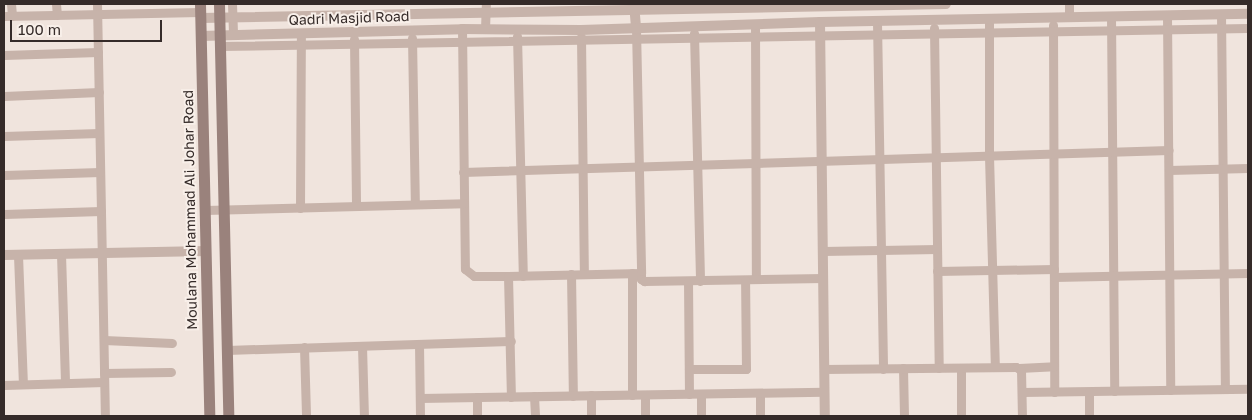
<!DOCTYPE html>
<html>
<head>
<meta charset="utf-8">
<style>
	body { margin:0 }
	#map { position:relative; width:1252px; height:420px; overflow:hidden; background:#f0e4dd; font-family:"Golos Text",sans-serif }
	div>[style] { position:absolute }
	.minor>* { height:9px; margin:-4.5px; padding:0 4.5px; transform-origin:4.5px; border-radius:4.5px; background:#c7b3aa }
	.tertiary>* { height:10px; margin:-5px; padding:0 5px; transform-origin:5px; border-radius:5px; background:#c7b3aa }
	.secondary>* { height:11px; margin:-5.5px; padding:0 5.5px; transform-origin:5.5px; border-radius:5.5px; background:#9a827c }
	span { translate:-50% -50%; white-space:nowrap; text-align:center; line-height:1.15; -webkit-text-stroke:4px #f8efe9; paint-order:stroke }
	.street-label { font-size:14px; color:#352b29 }
	.frame { position:absolute; inset:0; border:5px solid #352b29; pointer-events:none }
	.scale { position:absolute; left:10px; top:20px; width:152px; height:22px; box-sizing:border-box; border:2px solid #352b29; border-top:0; padding-left:6px; font-size:15px; line-height:18px; white-space:nowrap; color:#352b29; -webkit-text-stroke:4px #f8efe9; paint-order:stroke }
</style>
</head>
<body>
<div id="map">
	<div class="minor">
		<div style="left:11px;top:4px;width:12px;rotate:85deg"></div>
		<div style="left:56px;top:4px;width:11px;rotate:85deg"></div>
		<div style="left:97px;top:4px;width:412px;rotate:88.9deg"></div>
		<div style="left:232px;top:4px;width:31px;rotate:88deg"></div>
		<div style="left:1069px;top:4px;width:13px;rotate:90deg"></div>
		<div style="left:1221px;top:14px;width:375px;rotate:89.4deg"></div>
		<div style="left:4px;top:16px;width:196px;rotate:-1.2deg"></div>
		<div style="left:1167px;top:16px;width:374px;rotate:89.5deg"></div>
		<div style="left:1111px;top:17px;width:374px;rotate:89.5deg"></div>
		<div style="left:989px;top:19px;width:137px;rotate:90deg"></div>
		<div style="left:989px;top:156px;width:211px;rotate:88.4deg"></div>
		<div style="left:877px;top:22px;width:347px;rotate:89deg"></div>
		<div style="left:755px;top:25px;width:254px;rotate:89.8deg"></div>
		<div style="left:1053px;top:25px;width:367px;rotate:89.8deg"></div>
		<div style="left:636px;top:28px;width:245px;rotate:88.8deg"></div>
		<div style="left:934px;top:28px;width:340px;rotate:89.2deg"></div>
		<div style="left:462px;top:29px;width:240px;rotate:89.3deg"></div>
		<div style="left:465px;top:269px;width:11px;rotate:38deg"></div>
		<div style="left:474px;top:276px;width:34px"></div>
		<div style="left:508px;top:276px;width:121px;rotate:88.6deg"></div>
		<div style="left:485px;top:29px;width:25px;rotate:-88deg"></div>
		<div style="left:694px;top:33px;width:248px;rotate:88.6deg"></div>
		<div style="left:517px;top:36px;width:240px;rotate:88.6deg"></div>
		<div style="left:581px;top:37px;width:237px;rotate:89.3deg"></div>
		<div style="left:412px;top:38px;width:166px;rotate:89deg"></div>
		<div style="left:354px;top:39px;width:167px;rotate:89.3deg"></div>
		<div style="left:220px;top:46px;width:1028px;rotate:-1deg"></div>
		<div style="left:4px;top:55px;width:94px;rotate:-1.8deg"></div>
		<div style="left:4px;top:96px;width:95px;rotate:-2.4deg"></div>
		<div style="left:4px;top:136px;width:95px;rotate:-1.8deg"></div>
		<div style="left:1169px;top:170px;width:79px;rotate:-1.5deg"></div>
		<div style="left:463px;top:172px;width:706px;rotate:-1.78deg"></div>
		<div style="left:4px;top:175px;width:96px;rotate:-1.8deg"></div>
		<div style="left:300px;top:208px;width:175px;rotate:-89.7deg"></div>
		<div style="left:205px;top:210px;width:259px;rotate:-1.5deg"></div>
		<div style="left:4px;top:214px;width:97px;rotate:-1.8deg"></div>
		<div style="left:823px;top:251px;width:114px;rotate:-1deg"></div>
		<div style="left:61px;top:254px;width:129px;rotate:88.2deg"></div>
		<div style="left:18px;top:255px;width:129px;rotate:87.8deg"></div>
		<div style="left:937px;top:271px;width:117px;rotate:-1deg"></div>
		<div style="left:571px;top:274px;width:122px;rotate:89.1deg"></div>
		<div style="left:508px;top:276px;width:133px;rotate:-1.3deg"></div>
		<div style="left:641px;top:273px;width:6px;rotate:90deg"></div>
		<div style="left:641px;top:279px;width:4px;rotate:34deg"></div>
		<div style="left:644px;top:281px;width:179px;rotate:-1deg"></div>
		<div style="left:1054px;top:277px;width:194px;rotate:-1.2deg"></div>
		<div style="left:688px;top:281px;width:113px;rotate:89.5deg"></div>
		<div style="left:104px;top:340px;width:68px;rotate:2.5deg"></div>
		<div style="left:419px;top:344px;width:72px;rotate:89.2deg"></div>
		<div style="left:362px;top:346px;width:70px;rotate:88.4deg"></div>
		<div style="left:304px;top:347px;width:69px;rotate:88.3deg"></div>
		<div style="left:227px;top:350px;width:284px;rotate:-1.8deg"></div>
		<div style="left:903px;top:368px;width:48px;rotate:88.8deg"></div>
		<div style="left:961px;top:368px;width:48px;rotate:90deg"></div>
		<div style="left:1019px;top:368px;width:35px;rotate:-3deg"></div>
		<div style="left:689px;top:369px;width:57px"></div>
		<div style="left:746px;top:369px;width:89px;rotate:-90.6deg"></div>
		<div style="left:824px;top:369px;width:192px;rotate:-0.6deg"></div>
		<div style="left:1016px;top:367px;width:6px;rotate:31deg"></div>
		<div style="left:1021px;top:370px;width:46px;rotate:88.8deg"></div>
		<div style="left:104px;top:373px;width:67px;rotate:-0.9deg"></div>
		<div style="left:4px;top:385px;width:100px;rotate:-1.7deg"></div>
		<div style="left:1022px;top:392px;width:226px;rotate:-0.8deg"></div>
		<div style="left:1089px;top:392px;width:24px;rotate:90deg"></div>
		<div style="left:760px;top:393px;width:23px;rotate:90deg"></div>
		<div style="left:701px;top:394px;width:22px;rotate:90deg"></div>
		<div style="left:591px;top:395px;width:21px;rotate:90deg"></div>
		<div style="left:632px;top:395px;width:122px;rotate:-90deg"></div>
		<div style="left:645px;top:395px;width:21px;rotate:90deg"></div>
		<div style="left:534px;top:396px;width:20px;rotate:87deg"></div>
		<div style="left:477px;top:397px;width:19px;rotate:90deg"></div>
		<div style="left:420px;top:398px;width:404px;rotate:-0.9deg"></div>
	</div>
	<div class="tertiary">
		<div style="left:634px;top:4px;width:24px;rotate:85deg"></div>
		<div style="left:201px;top:18px;width:745px;rotate:-1.08deg"></div>
		<div style="left:820px;top:22px;width:394px;rotate:89.3deg"></div>
		<div style="left:201px;top:36px;width:261px;rotate:-1.5deg"></div>
		<div style="left:462px;top:29px;width:119px;rotate:0.5deg"></div>
		<div style="left:581px;top:30px;width:239px;rotate:-1.9deg"></div>
		<div style="left:820px;top:22px;width:428px;rotate:-1.1deg"></div>
		<div style="left:4px;top:255px;width:202px;rotate:-1.1deg"></div>
	</div>
	<div class="secondary">
		<div style="left:200px;top:4px;width:412px;rotate:88.7deg"></div>
		<div style="left:219px;top:4px;width:412px;rotate:88.7deg"></div>
	</div>
	<div class="street-label">
		<span style="left:349px;top:18px;rotate:-2deg">Qadri Masjid Road</span>
		<span style="left:190px;top:210px;rotate:-91deg">Moulana Mohammad Ali Johar Road</span>
	</div>
	<div class="frame"></div>
	<div class="scale">100 m</div>
</div>
</body>
</html>
